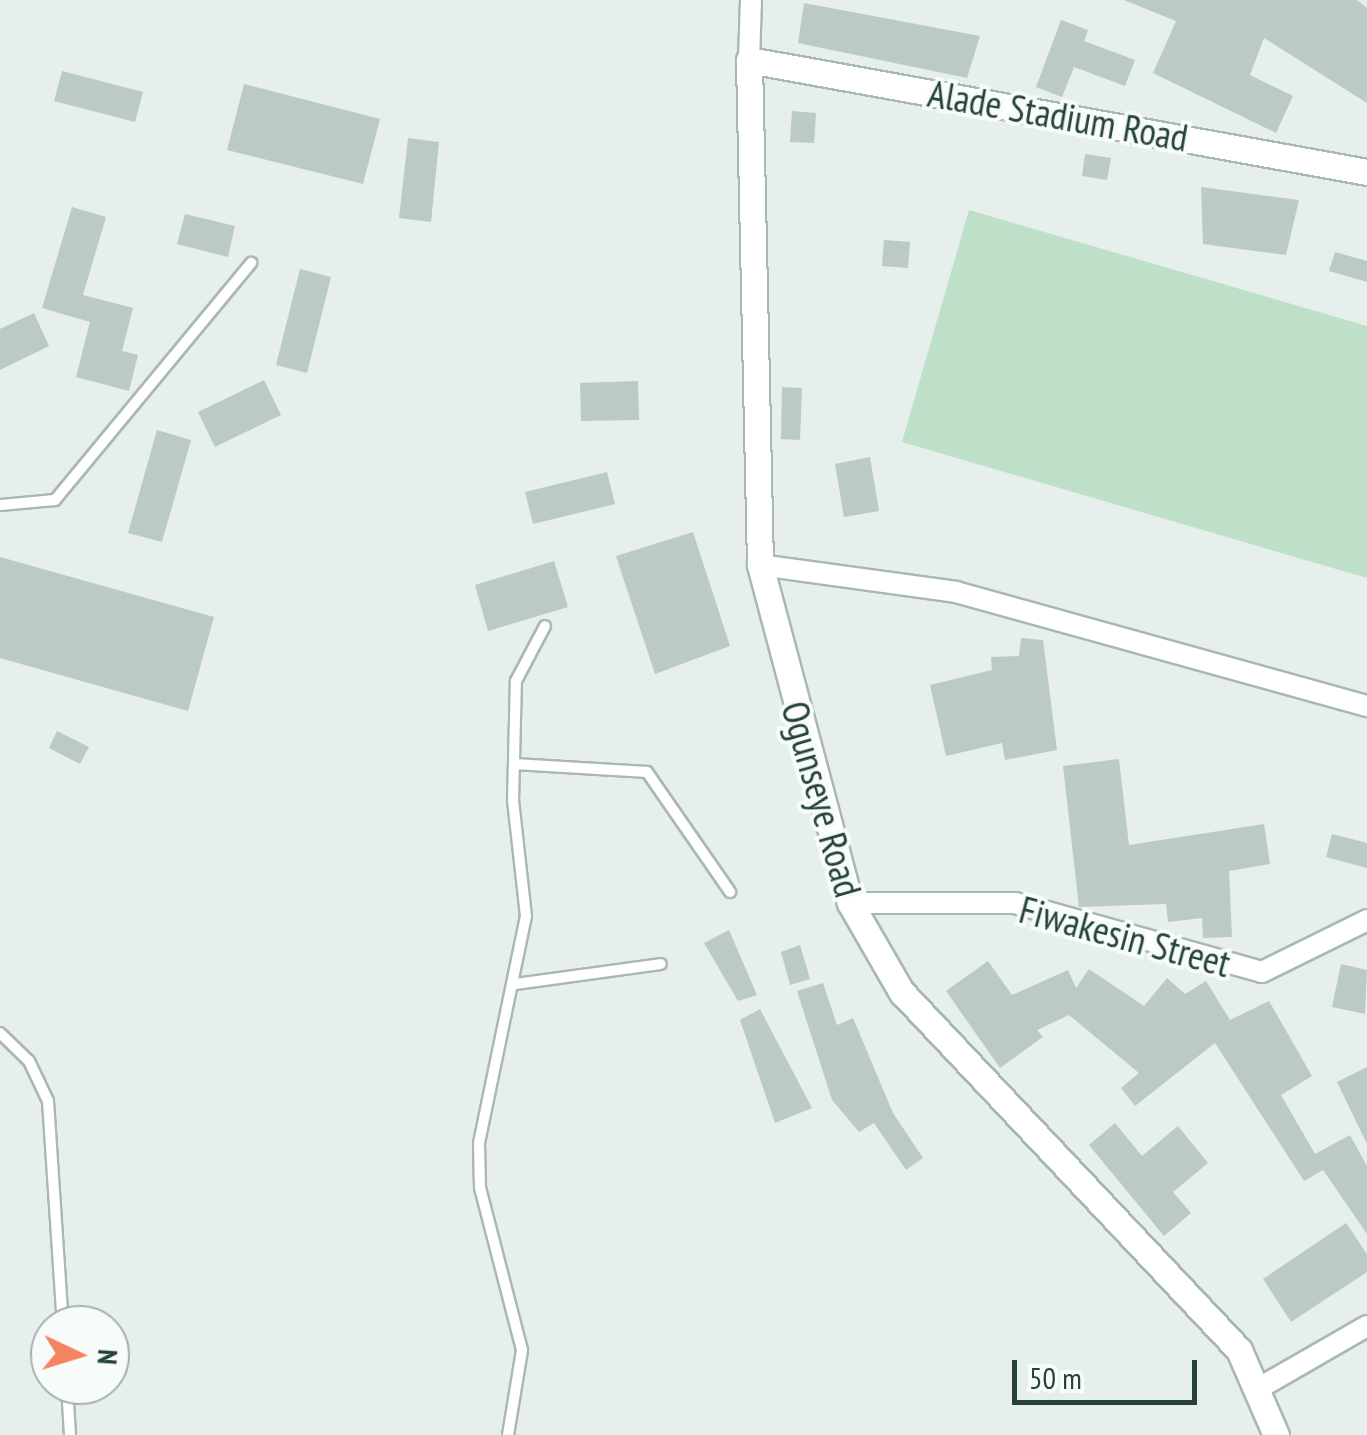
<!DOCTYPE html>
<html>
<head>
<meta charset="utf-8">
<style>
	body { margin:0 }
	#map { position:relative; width:1367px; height:1435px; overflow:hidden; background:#e6efeb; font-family:"PT Sans Narrow",sans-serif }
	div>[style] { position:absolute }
	.green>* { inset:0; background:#bfe0c8 }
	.building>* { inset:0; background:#bbcac4 }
	.roads { filter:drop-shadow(2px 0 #a8b8b2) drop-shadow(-2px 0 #a8b8b2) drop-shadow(0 2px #a8b8b2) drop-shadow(0 -2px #a8b8b2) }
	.service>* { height:10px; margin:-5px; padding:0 5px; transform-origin:5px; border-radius:5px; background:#fff }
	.minor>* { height:20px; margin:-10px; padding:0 10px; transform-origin:10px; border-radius:10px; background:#fff }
	.tertiary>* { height:25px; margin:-12.5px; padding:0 12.5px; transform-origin:12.5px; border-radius:12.5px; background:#fff }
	span { translate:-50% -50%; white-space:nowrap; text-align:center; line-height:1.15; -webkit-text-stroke:8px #f7fbf9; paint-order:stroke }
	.street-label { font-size:38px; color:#24423a }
	.north { position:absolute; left:30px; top:1305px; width:100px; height:100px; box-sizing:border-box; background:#f7fbf9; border:2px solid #a3b1ad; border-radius:50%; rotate:94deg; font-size:28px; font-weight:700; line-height:40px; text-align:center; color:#24423a }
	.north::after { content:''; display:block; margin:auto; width:35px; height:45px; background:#f4845f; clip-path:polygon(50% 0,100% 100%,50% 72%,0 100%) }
	.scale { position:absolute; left:1012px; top:1360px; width:185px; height:45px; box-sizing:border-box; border:5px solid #24423a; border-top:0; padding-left:12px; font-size:30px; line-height:35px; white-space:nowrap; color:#24423a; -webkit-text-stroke:8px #f7fbf9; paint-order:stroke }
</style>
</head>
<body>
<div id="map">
	<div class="green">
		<div style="clip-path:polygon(969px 210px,1367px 326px,1367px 578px,902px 442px)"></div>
	</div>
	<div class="building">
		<div style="clip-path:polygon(1124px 0,1357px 0,1367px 8px,1367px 103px,1264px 38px,1250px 75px,1293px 96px,1276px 133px,1153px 73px,1176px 21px)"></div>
		<div style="clip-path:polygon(804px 3px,980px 36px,967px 78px,798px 43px)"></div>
		<div style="clip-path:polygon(1061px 20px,1088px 30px,1084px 41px,1135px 60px,1125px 86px,1074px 67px,1062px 97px,1036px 87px)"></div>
		<div style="clip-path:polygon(62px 71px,143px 92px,135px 122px,54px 101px)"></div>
		<div style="clip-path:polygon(244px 84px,380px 119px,363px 184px,227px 150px)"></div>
		<div style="clip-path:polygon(792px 111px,816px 113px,814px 143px,790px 142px)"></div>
		<div style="clip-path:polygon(408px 138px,439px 142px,431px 222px,399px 218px)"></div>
		<div style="clip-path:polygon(1085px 154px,1111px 158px,1107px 180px,1082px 176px)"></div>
		<div style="clip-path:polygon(1201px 187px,1299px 200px,1286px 255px,1203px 244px)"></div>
		<div style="clip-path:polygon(72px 207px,106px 217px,83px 295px,133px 308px,122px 351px,138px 355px,129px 391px,76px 377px,90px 322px,42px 308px)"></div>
		<div style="clip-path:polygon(185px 214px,235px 226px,228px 257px,177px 244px)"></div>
		<div style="clip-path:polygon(884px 240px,910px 242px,908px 268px,882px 266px)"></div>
		<div style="clip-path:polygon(1335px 252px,1367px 261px,1367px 282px,1329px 271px)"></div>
		<div style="clip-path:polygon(300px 269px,331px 277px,307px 373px,276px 365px)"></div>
		<div style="clip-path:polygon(34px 313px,49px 346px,0 370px,0 329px)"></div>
		<div style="clip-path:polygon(264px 380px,281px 415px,215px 447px,198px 412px)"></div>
		<div style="clip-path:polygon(638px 381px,639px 420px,581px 421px,580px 383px)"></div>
		<div style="clip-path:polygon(782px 387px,802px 388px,800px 440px,781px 439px)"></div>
		<div style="clip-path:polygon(157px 430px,191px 440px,162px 542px,128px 533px)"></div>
		<div style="clip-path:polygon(870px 457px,879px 511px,844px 517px,835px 464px)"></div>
		<div style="clip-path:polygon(607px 472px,615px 504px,533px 524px,525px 492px)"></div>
		<div style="clip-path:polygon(693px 532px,730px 646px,655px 674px,616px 556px)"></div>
		<div style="clip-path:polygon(0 557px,214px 617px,188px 711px,0 658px)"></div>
		<div style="clip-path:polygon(554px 561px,568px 607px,488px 631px,475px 585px)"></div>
		<div style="clip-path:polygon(1021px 638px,1043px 640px,1057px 750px,1005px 760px,1002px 743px,946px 756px,930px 685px,992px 670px,991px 657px,1019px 656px)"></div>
		<div style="clip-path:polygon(57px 731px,89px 747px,80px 764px,49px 748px)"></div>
		<div style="clip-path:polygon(1119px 759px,1129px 845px,1264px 824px,1270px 864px,1229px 871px,1232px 937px,1203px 938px,1202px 918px,1168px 922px,1166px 904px,1079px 907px,1063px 766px)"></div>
		<div style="clip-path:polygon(1332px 834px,1367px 843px,1367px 868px,1326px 857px)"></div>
		<div style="clip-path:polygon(729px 930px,757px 995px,738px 1001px,704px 943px)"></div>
		<div style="clip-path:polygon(800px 945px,810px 979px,790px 985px,781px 952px)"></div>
		<div style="clip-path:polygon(988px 961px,1012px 995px,1068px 970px,1076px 988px,1089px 969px,1144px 1006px,1167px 978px,1185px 994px,1206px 981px,1230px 1020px,1269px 1001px,1312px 1076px,1281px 1095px,1315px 1154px,1350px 1135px,1367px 1166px,1367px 1234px,1323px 1170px,1304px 1181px,1215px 1043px,1135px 1106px,1121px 1088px,1139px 1073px,1069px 1015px,1037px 1030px,1043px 1037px,1000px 1068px,946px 991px)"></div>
		<div style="clip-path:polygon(1341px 964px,1367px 970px,1365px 1014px,1332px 1007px)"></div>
		<div style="clip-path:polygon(823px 983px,837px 1025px,853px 1018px,893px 1113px,923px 1158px,906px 1170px,874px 1123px,859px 1132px,832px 1100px,797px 991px)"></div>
		<div style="clip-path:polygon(760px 1009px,812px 1108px,775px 1123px,740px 1020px)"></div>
		<div style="clip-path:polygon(1367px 1067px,1367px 1144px,1337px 1082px)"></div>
		<div style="clip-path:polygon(1115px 1123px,1142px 1156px,1178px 1126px,1208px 1163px,1173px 1192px,1191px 1213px,1164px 1236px,1089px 1145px)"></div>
		<div style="clip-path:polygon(1346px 1223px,1367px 1254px,1367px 1272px,1291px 1322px,1263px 1279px)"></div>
	</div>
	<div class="roads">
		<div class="service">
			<div style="left:0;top:505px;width:55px;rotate:-5.2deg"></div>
			<div style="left:55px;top:500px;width:308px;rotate:-50.4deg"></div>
			<div style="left:515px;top:764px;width:132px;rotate:3.5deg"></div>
			<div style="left:647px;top:772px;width:146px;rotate:55.3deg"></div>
			<div style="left:515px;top:984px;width:147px;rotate:-7.8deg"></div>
			<div style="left:0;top:1033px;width:40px;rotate:44deg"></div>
			<div style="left:29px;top:1061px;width:44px;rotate:64.6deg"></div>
			<div style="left:48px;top:1101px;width:225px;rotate:86.2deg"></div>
			<div style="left:67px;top:1385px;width:50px;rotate:86.6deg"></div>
			<div style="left:508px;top:1435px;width:86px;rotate:-80.6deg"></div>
			<div style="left:522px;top:1350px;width:167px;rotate:-104.5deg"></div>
			<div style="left:480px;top:1188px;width:45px;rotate:-91.3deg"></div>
			<div style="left:479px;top:1143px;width:232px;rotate:-78.3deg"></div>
			<div style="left:526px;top:916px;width:116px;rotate:-96.4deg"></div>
			<div style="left:513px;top:801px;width:120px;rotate:-88.6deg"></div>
			<div style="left:516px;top:681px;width:62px;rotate:-62.2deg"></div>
		</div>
		<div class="minor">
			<div style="left:749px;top:60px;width:60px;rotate:-88.1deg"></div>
			<div style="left:760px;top:565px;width:198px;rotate:7.8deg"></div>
			<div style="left:956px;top:592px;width:427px;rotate:15.5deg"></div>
			<div style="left:850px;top:903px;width:165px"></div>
			<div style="left:1015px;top:903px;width:256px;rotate:15.6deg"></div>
			<div style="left:1262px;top:972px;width:117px;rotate:-26.3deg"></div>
			<div style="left:1261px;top:1387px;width:122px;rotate:-29.9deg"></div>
		</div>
		<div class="tertiary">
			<div style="left:1276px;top:1435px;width:93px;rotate:-113.5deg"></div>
			<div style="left:1239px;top:1350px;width:491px;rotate:-133.3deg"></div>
			<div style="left:902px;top:993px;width:104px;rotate:-120deg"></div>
			<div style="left:850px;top:903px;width:350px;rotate:-104.9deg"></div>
			<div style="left:760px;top:565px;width:505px;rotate:-91.25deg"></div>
			<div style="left:749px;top:60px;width:628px;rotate:10.27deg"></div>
		</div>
	</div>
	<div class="street-label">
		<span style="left:1058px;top:115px;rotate:10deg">Alade Stadium Road</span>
		<span style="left:822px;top:799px;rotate:74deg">Ogunseye Road</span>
		<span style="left:1125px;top:936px;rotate:15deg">Fiwakesin Street</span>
	</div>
	<div class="north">N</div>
	<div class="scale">50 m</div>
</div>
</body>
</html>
